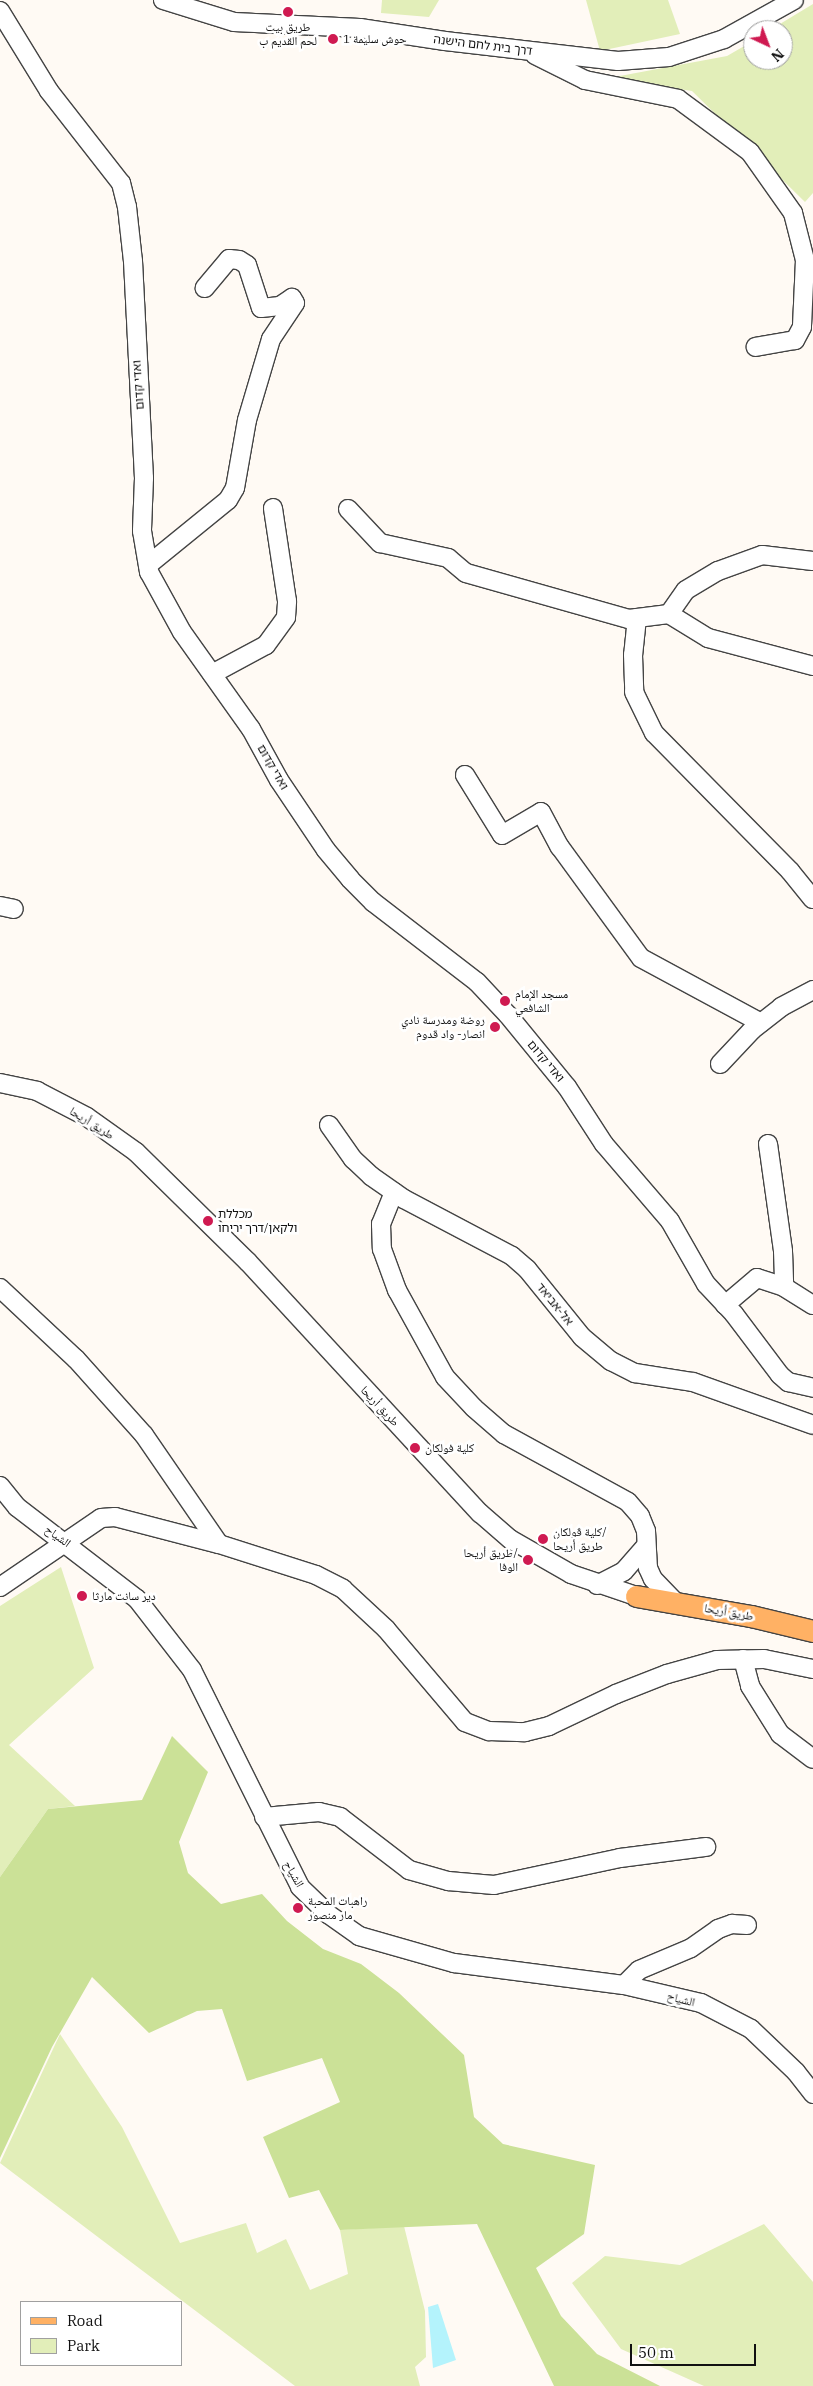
<!DOCTYPE html>
<html>
<head>
<meta charset="utf-8">
<style>
	body { margin:0 }
	#map { position:relative; width:813px; height:2386px; overflow:hidden; background:#fffaf4; font-family:"IBM Plex Serif","Noto Naskh Arabic","Noto Sans Hebrew",serif }
	div>[style] { position:absolute }
	.green>* { inset:0; background:#e2eeb9 }
	.forest>* { inset:0; background:#cbe197 }
	.water>* { inset:0; background:#b4f3fc }
	.roads { filter:drop-shadow(1px 0 #444) drop-shadow(-1px 0 #444) drop-shadow(0 1px #444) drop-shadow(0 -1px #444) }
	.minor>* { height:18px; margin:-9px; padding:0 9px; transform-origin:9px; border-radius:9px; background:#fff }
	.major>* { height:21px; margin:-10.5px; padding:0 10.5px; transform-origin:10.5px; border-radius:10.5px; background:#ffb164 }
	.dots>* { width:14px; height:14px; translate:-50% -50%; box-sizing:border-box; border:2px solid #fff; border-radius:50% }
	span { translate:-50% -50%; white-space:nowrap; text-align:center; line-height:1.15; -webkit-text-stroke:5px #fff; paint-order:stroke }
	.poi-label { font-size:12px; color:#111 }
	.left { translate:0 -50%; text-align:left }
	.right { translate:-100% -50%; text-align:right }
	.street-label { font-size:12px; color:#111 }
	.legend { position:absolute; left:20px; top:2301px; width:162px; height:65px; box-sizing:border-box; background:#fff; border:1px solid #a0a0a0; margin:0; padding:6px 9px; list-style:none; font-size:15px; color:#111 }
	.legend li { display:flex; align-items:center; gap:10px; height:25px }
	.legend b { width:25px; border:1px solid #a0a0a0 }
	.north { position:absolute; left:743px; top:20px; width:50px; height:50px; box-sizing:border-box; background:#fff; border:1px solid #a0a0a0; border-radius:50%; rotate:137deg; font-size:14px; font-weight:700; line-height:20px; text-align:center; color:#111 }
	.north::after { content:''; display:block; margin:auto; width:18px; height:22px; background:#cf1a51; clip-path:polygon(50% 0,100% 100%,50% 72%,0 100%) }
	.scale { position:absolute; left:630px; top:2344px; width:126px; height:22px; box-sizing:border-box; border:2px solid #111; border-top:0; padding-left:6px; font-size:15px; line-height:18px; white-space:nowrap; color:#111; -webkit-text-stroke:4px #fff; paint-order:stroke }
</style>
</head>
<body>
<div id="map">
	<div class="green">
		<div style="clip-path:polygon(382px 0,439px 0,429px 17px,381px 13px)"></div>
		<div style="clip-path:polygon(586px 0,668px 0,680px 34px,600px 51px)"></div>
		<div style="clip-path:polygon(813px 4px,813px 193px,805px 202px,692px 91px,609px 78px,727px 56px,753px 41px,753px 60px,783px 60px,783px 30px,770px 30px)"></div>
		<div style="clip-path:polygon(61px 1567px,94px 1668px,9px 1745px,75px 1806px,48px 1809px,0 1877px,0 1606px)"></div>
		<div style="clip-path:polygon(60px 2034px,122px 2127px,180px 2243px,246px 2223px,257px 2253px,286px 2239px,310px 2290px,348px 2274px,340px 2230px,404px 2226px,425px 2311px,426px 2357px,415px 2367px,420px 2386px,295px 2386px,0 2163px)"></div>
		<div style="clip-path:polygon(764px 2224px,813px 2282px,813px 2386px,704px 2386px,621px 2349px,572px 2283px,605px 2256px,680px 2265px)"></div>
	</div>
	<div class="forest">
		<div style="clip-path:polygon(172px 1736px,208px 1772px,179px 1842px,188px 1873px,221px 1904px,262px 1894px,287px 1921px,323px 1949px,361px 1964px,399px 1993px,464px 2055px,474px 2117px,503px 2144px,595px 2165px,584px 2234px,536px 2268px,561px 2316px,597px 2354px,660px 2386px,554px 2386px,477px 2224px,340px 2230px,319px 2190px,289px 2198px,263px 2137px,340px 2102px,322px 2058px,247px 2081px,222px 2009px,197px 2011px,149px 2033px,92px 1977px,52px 2047px,0 2158px,0 1877px,48px 1809px,142px 1800px)"></div>
	</div>
	<div class="water">
		<div style="clip-path:polygon(438px 2304px,456px 2360px,433px 2368px,428px 2307px)"></div>
	</div>
	<div class="roads">
		<div class="minor">
			<div style="left:163px;top:0;width:74px;rotate:17.2deg"></div>
			<div style="left:234px;top:22px;width:126px;rotate:2.7deg"></div>
			<div style="left:360px;top:28px;width:86px;rotate:8.7deg"></div>
			<div style="left:445px;top:41px;width:174px;rotate:6.6deg"></div>
			<div style="left:618px;top:61px;width:51px;rotate:-4.5deg"></div>
			<div style="left:669px;top:57px;width:58px;rotate:-18.1deg"></div>
			<div style="left:724px;top:39px;width:80px;rotate:-29.1deg"></div>
			<div style="left:0;top:11px;width:94px;rotate:58.5deg"></div>
			<div style="left:49px;top:91px;width:117px;rotate:52deg"></div>
			<div style="left:121px;top:183px;width:25px;rotate:76deg"></div>
			<div style="left:127px;top:207px;width:54px;rotate:83.7deg"></div>
			<div style="left:133px;top:261px;width:217px;rotate:87.1deg"></div>
			<div style="left:144px;top:478px;width:53px;rotate:92.2deg"></div>
			<div style="left:142px;top:531px;width:42px;rotate:80.3deg"></div>
			<div style="left:149px;top:572px;width:68px;rotate:61.2deg"></div>
			<div style="left:182px;top:632px;width:119px;rotate:54.6deg"></div>
			<div style="left:251px;top:729px;width:58px;rotate:61.2deg"></div>
			<div style="left:279px;top:780px;width:84px;rotate:56.1deg"></div>
			<div style="left:326px;top:850px;width:38px;rotate:50deg"></div>
			<div style="left:350px;top:879px;width:33px;rotate:45deg"></div>
			<div style="left:373px;top:902px;width:131px;rotate:37.6deg"></div>
			<div style="left:477px;top:982px;width:45px;rotate:46.8deg"></div>
			<div style="left:508px;top:1015px;width:93px;rotate:50.7deg"></div>
			<div style="left:567px;top:1087px;width:68px;rotate:57deg"></div>
			<div style="left:604px;top:1144px;width:101px;rotate:49.4deg"></div>
			<div style="left:670px;top:1221px;width:73px;rotate:60.3deg"></div>
			<div style="left:706px;top:1284px;width:41px;rotate:47deg"></div>
			<div style="left:734px;top:1314px;width:76px;rotate:53deg"></div>
			<div style="left:780px;top:1375px;width:11px;rotate:41deg"></div>
			<div style="left:788px;top:1382px;width:26px;rotate:13deg"></div>
			<div style="left:535px;top:55px;width:56px;rotate:26.6deg"></div>
			<div style="left:585px;top:80px;width:95px;rotate:11.5deg"></div>
			<div style="left:678px;top:99px;width:89px;rotate:36.4deg"></div>
			<div style="left:750px;top:152px;width:75px;rotate:54.8deg"></div>
			<div style="left:793px;top:213px;width:49px;rotate:75.7deg"></div>
			<div style="left:805px;top:260px;width:67px;rotate:92.6deg"></div>
			<div style="left:802px;top:327px;width:15px;rotate:118deg"></div>
			<div style="left:795px;top:340px;width:40px;rotate:170deg"></div>
			<div style="left:348px;top:509px;width:47px;rotate:46.7deg"></div>
			<div style="left:380px;top:543px;width:70px;rotate:12.4deg"></div>
			<div style="left:448px;top:558px;width:23px;rotate:40deg"></div>
			<div style="left:466px;top:573px;width:169px;rotate:15.8deg"></div>
			<div style="left:629px;top:619px;width:40px;rotate:-7.1deg"></div>
			<div style="left:669px;top:614px;width:46px;rotate:31.6deg"></div>
			<div style="left:708px;top:638px;width:109px;rotate:14.9deg"></div>
			<div style="left:148px;top:565px;width:103px;rotate:-39.1deg"></div>
			<div style="left:228px;top:500px;width:14px;rotate:-60deg"></div>
			<div style="left:235px;top:488px;width:69px;rotate:-80deg"></div>
			<div style="left:247px;top:420px;width:84px;rotate:-73.5deg"></div>
			<div style="left:271px;top:339px;width:43px;rotate:-56.3deg"></div>
			<div style="left:295px;top:303px;width:6px;rotate:-121deg"></div>
			<div style="left:292px;top:298px;width:14px;rotate:146deg"></div>
			<div style="left:280px;top:306px;width:19px;rotate:174deg"></div>
			<div style="left:261px;top:308px;width:45px;rotate:-108deg"></div>
			<div style="left:247px;top:265px;width:9px;rotate:-148deg"></div>
			<div style="left:239px;top:260px;width:10px;rotate:-174deg"></div>
			<div style="left:229px;top:259px;width:38px;rotate:130deg"></div>
			<div style="left:669px;top:614px;width:29px;rotate:-55deg"></div>
			<div style="left:686px;top:590px;width:37px;rotate:-31deg"></div>
			<div style="left:718px;top:571px;width:47px;rotate:-20deg"></div>
			<div style="left:762px;top:555px;width:51px;rotate:6.7deg"></div>
			<div style="left:637px;top:618px;width:37px;rotate:96deg"></div>
			<div style="left:633px;top:655px;width:37px;rotate:88deg"></div>
			<div style="left:634px;top:692px;width:46px;rotate:64deg"></div>
			<div style="left:654px;top:733px;width:194px;rotate:45.4deg"></div>
			<div style="left:790px;top:871px;width:36px;rotate:51deg"></div>
			<div style="left:212px;top:674px;width:61px;rotate:-28.2deg"></div>
			<div style="left:266px;top:645px;width:34px;rotate:-54deg"></div>
			<div style="left:286px;top:617px;width:16px;rotate:-86deg"></div>
			<div style="left:287px;top:601px;width:94px;rotate:-98.6deg"></div>
			<div style="left:465px;top:775px;width:70px;rotate:58.3deg"></div>
			<div style="left:502px;top:835px;width:45px;rotate:-30.5deg"></div>
			<div style="left:541px;top:812px;width:40px;rotate:62deg"></div>
			<div style="left:560px;top:847px;width:137px;rotate:53.9deg"></div>
			<div style="left:641px;top:958px;width:136px;rotate:28.4deg"></div>
			<div style="left:0;top:906px;width:14px;rotate:12deg"></div>
			<div style="left:720px;top:1064px;width:47px;rotate:-46.7deg"></div>
			<div style="left:752px;top:1030px;width:37px;rotate:-38deg"></div>
			<div style="left:781px;top:1007px;width:36px;rotate:-28deg"></div>
			<div style="left:0;top:1083px;width:38px;rotate:12deg"></div>
			<div style="left:37px;top:1091px;width:56px;rotate:27.5deg"></div>
			<div style="left:87px;top:1117px;width:60px;rotate:35.5deg"></div>
			<div style="left:136px;top:1152px;width:157px;rotate:44.5deg"></div>
			<div style="left:248px;top:1262px;width:342px;rotate:47.3deg"></div>
			<div style="left:480px;top:1513px;width:40px;rotate:41deg"></div>
			<div style="left:510px;top:1539px;width:70px;rotate:29.8deg"></div>
			<div style="left:571px;top:1574px;width:69px;rotate:18.7deg"></div>
			<div style="left:329px;top:1125px;width:42px;rotate:54.8deg"></div>
			<div style="left:353px;top:1159px;width:25px;rotate:43deg"></div>
			<div style="left:371px;top:1176px;width:40px;rotate:34.9deg"></div>
			<div style="left:404px;top:1199px;width:122px;rotate:27.8deg"></div>
			<div style="left:512px;top:1256px;width:20px;rotate:41deg"></div>
			<div style="left:527px;top:1269px;width:87px;rotate:51deg"></div>
			<div style="left:582px;top:1337px;width:38px;rotate:40deg"></div>
			<div style="left:611px;top:1361px;width:27px;rotate:27deg"></div>
			<div style="left:635px;top:1373px;width:59px;rotate:8.8deg"></div>
			<div style="left:693px;top:1382px;width:127px;rotate:19.7deg"></div>
			<div style="left:768px;top:1144px;width:108px;rotate:82deg"></div>
			<div style="left:783px;top:1251px;width:36px;rotate:88deg"></div>
			<div style="left:394px;top:1192px;width:35px;rotate:112deg"></div>
			<div style="left:381px;top:1224px;width:25px;rotate:88deg"></div>
			<div style="left:382px;top:1249px;width:44px;rotate:69.9deg"></div>
			<div style="left:397px;top:1290px;width:99px;rotate:61.1deg"></div>
			<div style="left:445px;top:1377px;width:42px;rotate:46.9deg"></div>
			<div style="left:474px;top:1408px;width:40px;rotate:41deg"></div>
			<div style="left:504px;top:1434px;width:141px;rotate:28.7deg"></div>
			<div style="left:628px;top:1502px;width:18px;rotate:49deg"></div>
			<div style="left:640px;top:1516px;width:16px;rotate:68deg"></div>
			<div style="left:646px;top:1531px;width:37px;rotate:87deg"></div>
			<div style="left:648px;top:1568px;width:12px;rotate:66deg"></div>
			<div style="left:653px;top:1579px;width:33px;rotate:46deg"></div>
			<div style="left:0;top:1288px;width:104px;rotate:43.1deg"></div>
			<div style="left:76px;top:1359px;width:102px;rotate:48.2deg"></div>
			<div style="left:144px;top:1435px;width:132px;rotate:55.5deg"></div>
			<div style="left:725px;top:1305px;width:42px;rotate:-40.2deg"></div>
			<div style="left:757px;top:1278px;width:28px;rotate:18deg"></div>
			<div style="left:784px;top:1287px;width:34px;rotate:32deg"></div>
			<div style="left:0;top:1486px;width:27px;rotate:51deg"></div>
			<div style="left:17px;top:1507px;width:151px;rotate:37.5deg"></div>
			<div style="left:137px;top:1599px;width:90px;rotate:52.2deg"></div>
			<div style="left:192px;top:1670px;width:242px;rotate:63.5deg"></div>
			<div style="left:300px;top:1887px;width:39px;rotate:44deg"></div>
			<div style="left:328px;top:1914px;width:38px;rotate:35deg"></div>
			<div style="left:359px;top:1936px;width:99px;rotate:15.9deg"></div>
			<div style="left:454px;top:1963px;width:171px;rotate:7.4deg"></div>
			<div style="left:624px;top:1985px;width:79px;rotate:13.2deg"></div>
			<div style="left:701px;top:2003px;width:56px;rotate:27.5deg"></div>
			<div style="left:751px;top:2029px;width:62px;rotate:43.7deg"></div>
			<div style="left:796px;top:2072px;width:28px;rotate:52deg"></div>
			<div style="left:597px;top:1585px;width:30px;rotate:-27deg"></div>
			<div style="left:624px;top:1571px;width:33px;rotate:-49deg"></div>
			<div style="left:0;top:1587px;width:122px;rotate:-34.3deg"></div>
			<div style="left:101px;top:1518px;width:14px;rotate:-4deg"></div>
			<div style="left:115px;top:1517px;width:107px;rotate:14.6deg"></div>
			<div style="left:219px;top:1544px;width:102px;rotate:17.7deg"></div>
			<div style="left:316px;top:1575px;width:30px;rotate:27deg"></div>
			<div style="left:343px;top:1589px;width:59px;rotate:42.9deg"></div>
			<div style="left:386px;top:1629px;width:122px;rotate:49.7deg"></div>
			<div style="left:465px;top:1722px;width:26px;rotate:21deg"></div>
			<div style="left:489px;top:1731px;width:36px;rotate:2deg"></div>
			<div style="left:525px;top:1732px;width:25px;rotate:-14deg"></div>
			<div style="left:549px;top:1726px;width:74px;rotate:-25.5deg"></div>
			<div style="left:616px;top:1694px;width:55px;rotate:-21.4deg"></div>
			<div style="left:667px;top:1674px;width:52px;rotate:-15.6deg"></div>
			<div style="left:717px;top:1660px;width:47px;rotate:-1.2deg"></div>
			<div style="left:764px;top:1659px;width:50px;rotate:11.5deg"></div>
			<div style="left:743px;top:1659px;width:28px;rotate:75deg"></div>
			<div style="left:750px;top:1686px;width:57px;rotate:58deg"></div>
			<div style="left:780px;top:1734px;width:41px;rotate:37.1deg"></div>
			<div style="left:264px;top:1817px;width:55px;rotate:-5.2deg"></div>
			<div style="left:319px;top:1812px;width:22px;rotate:13deg"></div>
			<div style="left:340px;top:1817px;width:87px;rotate:37.5deg"></div>
			<div style="left:409px;top:1870px;width:41px;rotate:15.8deg"></div>
			<div style="left:448px;top:1881px;width:46px;rotate:5deg"></div>
			<div style="left:494px;top:1885px;width:129px;rotate:-12.1deg"></div>
			<div style="left:620px;top:1858px;width:87px;rotate:-7.3deg"></div>
			<div style="left:624px;top:1985px;width:21px;rotate:-45deg"></div>
			<div style="left:639px;top:1970px;width:56px;rotate:-22.9deg"></div>
			<div style="left:691px;top:1948px;width:33px;rotate:-35deg"></div>
			<div style="left:718px;top:1929px;width:15px;rotate:-20deg"></div>
			<div style="left:732px;top:1924px;width:15px;rotate:4deg"></div>
		</div>
		<div class="major">
			<div style="left:636px;top:1596px;width:117px;rotate:9.9deg"></div>
			<div style="left:751px;top:1616px;width:64px;rotate:13.6deg"></div>
		</div>
	</div>
	<div class="dots">
		<div style="left:288px;top:12px;background:#cf1a51"></div>
		<div style="left:333px;top:39px;background:#cf1a51"></div>
		<div style="left:505px;top:1001px;background:#cf1a51"></div>
		<div style="left:495px;top:1027px;background:#cf1a51"></div>
		<div style="left:208px;top:1221px;background:#cf1a51"></div>
		<div style="left:415px;top:1448px;background:#cf1a51"></div>
		<div style="left:543px;top:1539px;background:#cf1a51"></div>
		<div style="left:528px;top:1560px;background:#cf1a51"></div>
		<div style="left:82px;top:1596px;background:#cf1a51"></div>
		<div style="left:298px;top:1908px;background:#cf1a51"></div>
	</div>
	<div class="poi-label">
		<span style="left:288px;top:34px">طريق بيت<br>لحم القديم ب</span>
		<span class="left" style="left:343px;top:39px">حوش سليمة 1</span>
		<span class="left" style="left:515px;top:1001px">مسجد الإمام<br>الشافعي</span>
		<span class="right" style="left:485px;top:1027px">روضة ومدرسة نادي<br>انصار- واد قدوم</span>
		<span class="left" style="left:218px;top:1221px">מכללת<br>ולקאן/דרך יריחו</span>
		<span class="left" style="left:425px;top:1448px">كلية فولكان</span>
		<span class="left" style="left:553px;top:1539px">كلية ڤولكان/<br>طريق أريحا</span>
		<span class="right" style="left:518px;top:1560px">طريق أريحا/<br>الوفا</span>
		<span class="left" style="left:92px;top:1596px">دير سانت مارثا</span>
		<span class="left" style="left:308px;top:1908px">راهبات المحبة<br>مار منصور</span>
	</div>
	<div class="street-label">
		<span style="left:483px;top:45px;rotate:7deg">דרך בית לחם הישנה</span>
		<span style="left:138px;top:385px;rotate:-94deg">ואדי קדום</span>
		<span style="left:273px;top:767px;rotate:60deg">ואדי קדום</span>
		<span style="left:546px;top:1061px;rotate:50deg">ואדי קדום</span>
		<span style="left:92px;top:1123px;rotate:32deg">طريق أريحا</span>
		<span style="left:555px;top:1304px;rotate:51deg">אל-אביאד</span>
		<span style="left:380px;top:1406px;rotate:47deg">طريق أريحا</span>
		<span style="left:58px;top:1536px;rotate:36deg">الشياح</span>
		<span style="left:729px;top:1612px;rotate:10deg">طريق أريحا</span>
		<span style="left:294px;top:1874px;rotate:60deg">الشياح</span>
		<span style="left:681px;top:1999px;rotate:14deg">الشياح</span>
	</div>
	<ul class="legend">
	<li><b style="height:6px;background:#ffb164"></b>Road</li>
	<li><b style="height:14px;background:#e2eeb9"></b>Park</li>
	</ul>
	<div class="north">N</div>
	<div class="scale">50 m</div>
</div>
</body>
</html>
